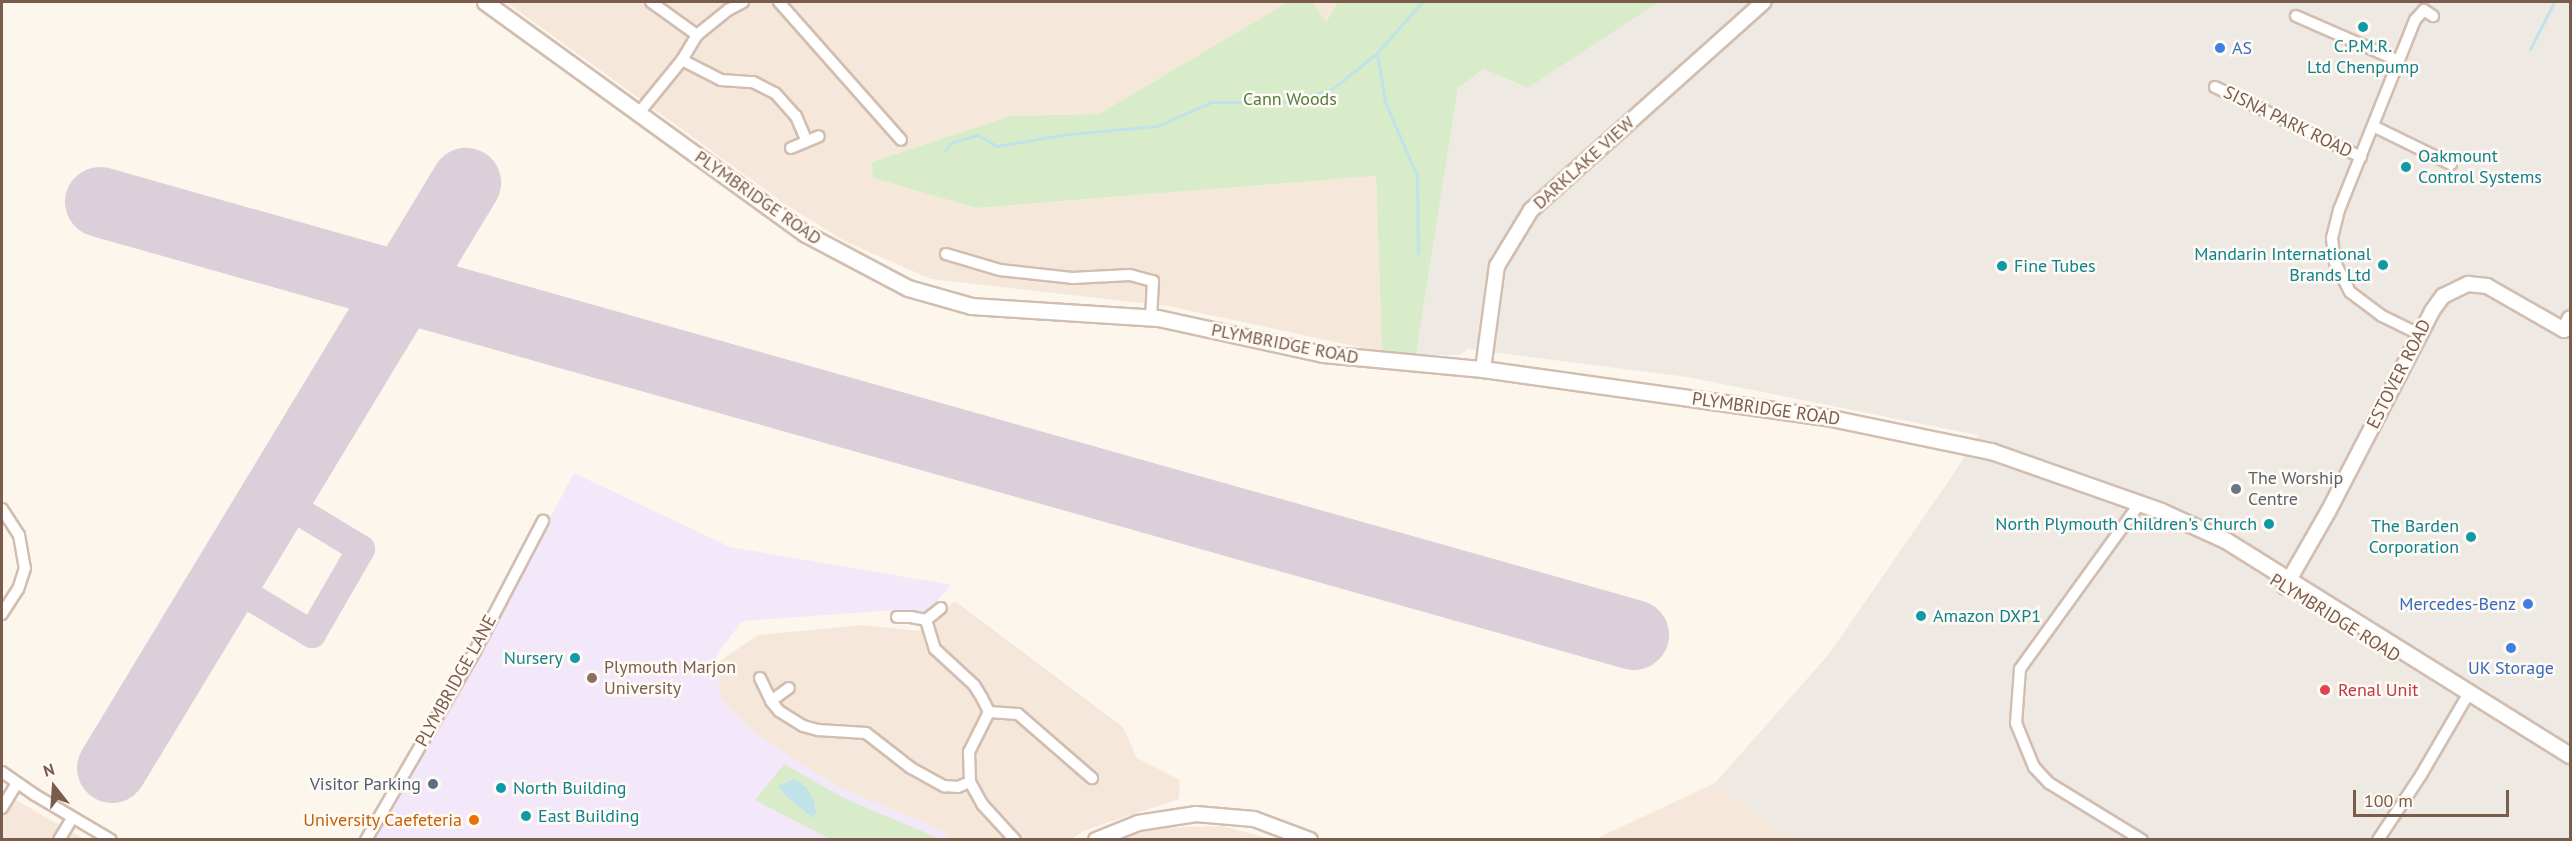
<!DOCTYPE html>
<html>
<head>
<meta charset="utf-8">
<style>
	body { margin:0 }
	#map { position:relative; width:2572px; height:841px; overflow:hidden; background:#fdf6ec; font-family:"PT Sans",sans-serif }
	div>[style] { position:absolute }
	.residential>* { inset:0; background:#f5e8da }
	.industrial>* { inset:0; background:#efe9e4 }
	.education>* { inset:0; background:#f3e8fa }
	.green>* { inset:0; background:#d8ecc9 }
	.water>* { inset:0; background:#bfe3e8 }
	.stream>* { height:3px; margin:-1.5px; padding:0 1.5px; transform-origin:1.5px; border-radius:1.5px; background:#bfe3e8 }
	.taxiway>* { height:28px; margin:-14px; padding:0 14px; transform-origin:14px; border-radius:14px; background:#dbcfda }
	.runway>* { height:70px; margin:-35px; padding:0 35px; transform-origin:35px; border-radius:35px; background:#dbcfda }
	.roads { filter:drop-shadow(2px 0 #d1beb0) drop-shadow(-2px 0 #d1beb0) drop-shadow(0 2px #d1beb0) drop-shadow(0 -2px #d1beb0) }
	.minor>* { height:10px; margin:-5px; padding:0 5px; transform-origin:5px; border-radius:5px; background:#fff }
	.tertiary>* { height:14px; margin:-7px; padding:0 7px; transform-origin:7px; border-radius:7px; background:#fff }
	.secondary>* { height:15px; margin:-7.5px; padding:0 7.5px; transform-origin:7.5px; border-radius:7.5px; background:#fff }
	.dots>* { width:16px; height:16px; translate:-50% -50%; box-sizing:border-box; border:3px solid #fffaf3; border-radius:50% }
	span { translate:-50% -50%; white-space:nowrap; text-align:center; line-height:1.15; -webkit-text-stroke:5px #fffaf3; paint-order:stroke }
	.culture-label { font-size:18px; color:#0d838f }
	.left { translate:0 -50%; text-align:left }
	.right { translate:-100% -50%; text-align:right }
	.shop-label { font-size:18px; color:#366cbe }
	.park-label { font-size:18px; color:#537a41 }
	.street-label { font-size:18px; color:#7a5c4d }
	.worship-label { font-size:18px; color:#5b616d }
	.education-label { font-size:18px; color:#785e54 }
	.health-label { font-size:18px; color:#be3a42 }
	.service-label { font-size:18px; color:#4e5e75 }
	.food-label { font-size:18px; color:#c56008 }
	.frame { position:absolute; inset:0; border:3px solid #7a5c4d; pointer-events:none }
	.north { position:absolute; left:24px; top:757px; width:60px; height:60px; -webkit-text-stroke:4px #fffaf3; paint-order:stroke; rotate:343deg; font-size:16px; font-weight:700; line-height:24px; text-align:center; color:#7a5c4d }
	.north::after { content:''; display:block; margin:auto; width:21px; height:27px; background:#7a5c4d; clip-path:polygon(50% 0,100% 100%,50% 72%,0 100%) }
	.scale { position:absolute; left:2353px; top:790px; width:156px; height:27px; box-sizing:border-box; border:3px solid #7a5c4d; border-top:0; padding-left:8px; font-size:18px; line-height:21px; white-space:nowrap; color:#7a5c4d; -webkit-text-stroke:4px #fffaf3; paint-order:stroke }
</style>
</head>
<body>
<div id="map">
	<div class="residential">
		<div style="clip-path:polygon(506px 2px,1288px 2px,1099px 114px,1010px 116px,871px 162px,873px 178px,976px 208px,1376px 176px,1382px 352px,1168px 306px,931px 279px,846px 242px,785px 204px)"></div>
		<div style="clip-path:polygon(1313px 2px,1338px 2px,1326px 22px)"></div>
		<div style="clip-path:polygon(955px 601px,1123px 727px,1137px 758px,1180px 780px,1179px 799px,1083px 831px,1072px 839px,950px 839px,941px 830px,836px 786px,760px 737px,721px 699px,717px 663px,758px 635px,864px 625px,918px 631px)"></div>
		<div style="clip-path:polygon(1715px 783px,1790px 839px,1593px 840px,1679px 800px)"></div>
		<div style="clip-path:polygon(2px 792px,84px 839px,2px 839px)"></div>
		<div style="clip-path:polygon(1222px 826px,1271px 839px,1123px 839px,1155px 828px)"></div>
	</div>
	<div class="industrial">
		<div style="clip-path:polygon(1659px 2px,2570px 2px,2570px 839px,1790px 839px,1715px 783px,1829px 654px,1952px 476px,1978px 435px,1687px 377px,1468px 349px,1460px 355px,1416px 355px,1458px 88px,1484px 69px,1528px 88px)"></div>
	</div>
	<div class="education">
		<div style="clip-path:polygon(574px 473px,730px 547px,951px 585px,925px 615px,897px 610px,742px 621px,716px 656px,721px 699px,760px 737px,836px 786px,941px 830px,950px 839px,363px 840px,423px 756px)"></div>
	</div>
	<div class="green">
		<div style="clip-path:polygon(1288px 2px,1313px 2px,1326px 22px,1338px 2px,1659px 2px,1528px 88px,1484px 69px,1458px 88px,1416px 355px,1382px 352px,1376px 176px,976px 208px,873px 178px,871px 162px,1010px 116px,1099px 114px)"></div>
		<div style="clip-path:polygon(784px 764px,844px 798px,940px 839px,830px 839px,755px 800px)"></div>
	</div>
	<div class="water">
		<div style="clip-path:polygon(794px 779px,807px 788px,814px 801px,816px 813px,813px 818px,786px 796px,778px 786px)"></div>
	</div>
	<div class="stream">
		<div style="left:2530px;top:49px;width:53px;rotate:-62.9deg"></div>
		<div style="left:1377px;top:53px;width:50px;rotate:80.7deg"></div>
		<div style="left:1385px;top:102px;width:81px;rotate:66.6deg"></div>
		<div style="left:1417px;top:176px;width:77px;rotate:89.3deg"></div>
		<div style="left:944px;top:151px;width:13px;rotate:-45deg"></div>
		<div style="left:953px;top:142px;width:26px;rotate:-16deg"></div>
		<div style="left:978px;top:135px;width:21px;rotate:31deg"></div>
		<div style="left:996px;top:146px;width:73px;rotate:-9.5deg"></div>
		<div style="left:1068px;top:134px;width:89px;rotate:-5.1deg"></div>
		<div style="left:1157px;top:126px;width:60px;rotate:-23.6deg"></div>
		<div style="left:1212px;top:102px;width:74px"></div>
		<div style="left:1286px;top:102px;width:48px;rotate:-15.8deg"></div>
		<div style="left:1332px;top:89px;width:58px;rotate:-38.7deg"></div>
		<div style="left:1377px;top:53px;width:68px;rotate:-48.6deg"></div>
	</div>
	<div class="taxiway">
		<div style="left:224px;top:581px;width:103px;rotate:31.1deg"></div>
		<div style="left:312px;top:634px;width:98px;rotate:-60deg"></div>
		<div style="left:361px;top:549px;width:100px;rotate:-148.8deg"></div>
	</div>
	<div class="runway">
		<div style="left:100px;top:202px;width:1594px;rotate:15.76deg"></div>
		<div style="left:112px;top:768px;width:684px;rotate:-58.82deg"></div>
	</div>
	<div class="roads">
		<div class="minor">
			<div style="left:651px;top:2px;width:57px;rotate:35.7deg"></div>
			<div style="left:779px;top:2px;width:184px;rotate:48.5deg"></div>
			<div style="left:2296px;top:16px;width:112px;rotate:23.6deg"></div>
			<div style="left:682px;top:60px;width:44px;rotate:27.1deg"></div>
			<div style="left:721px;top:80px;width:32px;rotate:4deg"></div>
			<div style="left:753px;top:82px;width:25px;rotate:27deg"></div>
			<div style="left:775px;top:93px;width:31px;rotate:48deg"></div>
			<div style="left:796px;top:116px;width:26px;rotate:67deg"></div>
			<div style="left:2215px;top:87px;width:162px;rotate:25.6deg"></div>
			<div style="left:638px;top:114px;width:70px;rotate:-50.8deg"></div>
			<div style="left:682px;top:60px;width:29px;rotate:-59deg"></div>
			<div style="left:697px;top:35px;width:40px;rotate:-39deg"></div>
			<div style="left:728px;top:10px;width:17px;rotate:-28deg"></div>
			<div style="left:2373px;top:126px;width:87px;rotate:26deg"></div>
			<div style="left:791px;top:148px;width:30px;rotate:-23deg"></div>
			<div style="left:946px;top:254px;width:56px;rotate:16.5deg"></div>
			<div style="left:1000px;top:270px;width:72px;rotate:6.3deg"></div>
			<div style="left:1072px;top:278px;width:58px;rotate:-3deg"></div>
			<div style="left:1130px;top:275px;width:24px;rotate:15deg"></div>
			<div style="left:1153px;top:281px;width:37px;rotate:93deg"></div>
			<div style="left:2419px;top:334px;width:41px;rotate:-154.1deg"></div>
			<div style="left:2382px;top:316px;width:40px;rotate:-143deg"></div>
			<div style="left:2350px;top:292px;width:33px;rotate:-117deg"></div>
			<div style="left:2335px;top:263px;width:25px;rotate:-97deg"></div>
			<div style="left:2332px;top:238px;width:29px;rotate:-76deg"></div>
			<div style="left:2339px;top:210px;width:205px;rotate:-68.2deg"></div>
			<div style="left:2415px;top:20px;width:13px;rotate:-48deg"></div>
			<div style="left:2424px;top:10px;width:11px;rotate:34deg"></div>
			<div style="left:2140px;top:503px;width:205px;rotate:125.9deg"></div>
			<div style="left:2020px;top:669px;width:54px;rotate:94.2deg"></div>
			<div style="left:2016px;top:723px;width:48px;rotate:67.8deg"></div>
			<div style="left:2034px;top:767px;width:22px;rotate:47deg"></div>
			<div style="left:2049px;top:783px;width:109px;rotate:31.5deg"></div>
			<div style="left:2px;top:509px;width:31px;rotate:57deg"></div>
			<div style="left:19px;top:535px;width:34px;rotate:80deg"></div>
			<div style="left:25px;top:568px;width:22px;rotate:108deg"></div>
			<div style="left:18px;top:589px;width:30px;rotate:123deg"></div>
			<div style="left:897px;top:617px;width:14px"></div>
			<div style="left:911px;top:617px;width:15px;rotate:11deg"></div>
			<div style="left:926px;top:620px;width:30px;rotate:73deg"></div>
			<div style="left:935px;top:649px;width:53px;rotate:42.7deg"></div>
			<div style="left:974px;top:685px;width:15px;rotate:58deg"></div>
			<div style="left:982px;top:698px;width:16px;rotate:63deg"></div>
			<div style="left:989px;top:712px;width:45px;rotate:116.6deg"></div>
			<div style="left:969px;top:752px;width:30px;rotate:88deg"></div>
			<div style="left:970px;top:782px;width:25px;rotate:61deg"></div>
			<div style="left:982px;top:804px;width:49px;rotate:47.5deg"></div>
			<div style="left:926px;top:620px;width:19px;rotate:-39deg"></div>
			<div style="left:760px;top:678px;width:25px;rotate:64deg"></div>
			<div style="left:771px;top:701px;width:13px;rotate:51deg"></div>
			<div style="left:779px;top:711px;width:28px;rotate:32deg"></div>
			<div style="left:803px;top:726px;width:16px;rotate:15deg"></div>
			<div style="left:818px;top:730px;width:48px;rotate:3.6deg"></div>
			<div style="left:866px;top:733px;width:57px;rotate:37.9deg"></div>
			<div style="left:911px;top:768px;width:38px;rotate:29deg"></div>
			<div style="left:944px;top:786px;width:14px;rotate:4deg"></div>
			<div style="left:958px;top:787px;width:13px;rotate:-23deg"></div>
			<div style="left:771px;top:701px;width:22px;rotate:-36deg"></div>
			<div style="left:989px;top:712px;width:29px;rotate:4deg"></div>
			<div style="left:1018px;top:714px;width:98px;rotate:40.9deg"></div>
			<div style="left:2px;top:772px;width:40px;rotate:34.9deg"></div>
			<div style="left:35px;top:795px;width:88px;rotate:30.6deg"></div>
			<div style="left:2px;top:808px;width:29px;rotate:-59deg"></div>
			<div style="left:59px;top:840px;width:26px;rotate:-59deg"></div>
			<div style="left:366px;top:840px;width:218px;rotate:-60deg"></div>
			<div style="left:475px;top:651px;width:147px;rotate:-62.4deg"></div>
			<div style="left:2378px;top:840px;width:78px;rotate:-56.5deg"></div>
			<div style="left:2421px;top:775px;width:95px;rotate:-59.7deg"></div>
		</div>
		<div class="tertiary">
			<div style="left:1483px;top:369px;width:104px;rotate:-82.3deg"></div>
			<div style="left:1497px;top:266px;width:66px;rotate:-58.7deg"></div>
			<div style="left:1531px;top:210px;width:312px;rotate:-41.8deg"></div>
			<div style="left:2285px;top:587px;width:86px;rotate:-60.2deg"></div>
			<div style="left:2328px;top:512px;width:226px;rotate:-62.6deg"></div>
			<div style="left:2432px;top:311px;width:19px;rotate:-54deg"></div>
			<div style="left:2443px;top:296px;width:28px;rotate:-26deg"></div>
			<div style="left:2468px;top:284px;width:19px;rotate:6deg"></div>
			<div style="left:2487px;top:286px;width:89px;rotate:29.7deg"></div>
			<div style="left:2564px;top:330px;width:13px;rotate:-63deg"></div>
			<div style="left:1096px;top:840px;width:45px;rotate:-22deg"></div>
			<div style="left:1138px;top:823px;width:59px;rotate:-8.8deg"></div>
			<div style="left:1196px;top:814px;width:58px;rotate:4.9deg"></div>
			<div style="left:1254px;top:819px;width:60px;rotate:20.6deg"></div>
		</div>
		<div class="secondary">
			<div style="left:485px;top:2px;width:396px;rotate:35.9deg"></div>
			<div style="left:806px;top:234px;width:115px;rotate:27.9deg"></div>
			<div style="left:908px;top:288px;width:66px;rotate:15.9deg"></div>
			<div style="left:971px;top:306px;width:187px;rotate:3.7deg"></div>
			<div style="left:1158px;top:318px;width:169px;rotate:12.3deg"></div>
			<div style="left:1323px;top:354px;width:161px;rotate:5.4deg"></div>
			<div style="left:1483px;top:369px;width:351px;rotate:8deg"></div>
			<div style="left:1831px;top:418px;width:163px;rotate:11.7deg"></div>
			<div style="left:1991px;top:451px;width:180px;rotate:19.4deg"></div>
			<div style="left:2161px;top:511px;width:72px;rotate:24.4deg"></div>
			<div style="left:2227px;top:541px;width:404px;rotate:32deg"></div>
		</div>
	</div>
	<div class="dots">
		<div style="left:2363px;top:27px;background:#0f9aa8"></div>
		<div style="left:2220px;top:48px;background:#3f7fe0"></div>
		<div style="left:2406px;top:167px;background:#0f9aa8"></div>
		<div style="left:2383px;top:265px;background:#0f9aa8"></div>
		<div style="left:2002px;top:266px;background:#0f9aa8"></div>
		<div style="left:2236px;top:489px;background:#6b7280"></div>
		<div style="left:2269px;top:524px;background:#0f9aa8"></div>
		<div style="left:2471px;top:537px;background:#0f9aa8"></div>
		<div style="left:2528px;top:604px;background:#3f7fe0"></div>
		<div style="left:1921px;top:616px;background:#0f9aa8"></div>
		<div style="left:2511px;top:648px;background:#3f7fe0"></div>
		<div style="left:575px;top:658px;background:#0f9aa8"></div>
		<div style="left:592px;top:678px;background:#8d6e63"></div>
		<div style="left:2325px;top:690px;background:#e0444e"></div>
		<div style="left:433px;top:784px;background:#5c6f8a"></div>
		<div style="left:501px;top:788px;background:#0f9aa8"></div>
		<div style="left:526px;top:816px;background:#0f9aa8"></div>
		<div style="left:474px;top:820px;background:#e8710a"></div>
	</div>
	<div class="culture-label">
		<span style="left:2363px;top:57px">C.P.M.R.<br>Ltd Chenpump</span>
		<span class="left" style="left:2418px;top:167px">Oakmount<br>Control Systems</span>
		<span class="right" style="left:2371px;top:265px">Mandarin International<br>Brands Ltd</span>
		<span class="left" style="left:2014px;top:266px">Fine Tubes</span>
		<span class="right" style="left:2257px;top:524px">North Plymouth Children's Church</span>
		<span class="right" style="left:2459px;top:537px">The Barden<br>Corporation</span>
		<span class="left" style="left:1933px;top:616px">Amazon DXP1</span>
		<span class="right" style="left:563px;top:658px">Nursery</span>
		<span class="left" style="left:513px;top:788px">North Building</span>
		<span class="left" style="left:538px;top:816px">East Building</span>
	</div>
	<div class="shop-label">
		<span class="left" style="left:2232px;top:48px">AS</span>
		<span class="right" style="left:2516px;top:604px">Mercedes-Benz</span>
		<span style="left:2511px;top:668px">UK Storage</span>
	</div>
	<div class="park-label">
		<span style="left:1290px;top:99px">Cann Woods</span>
	</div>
	<div class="street-label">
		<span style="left:2288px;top:122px;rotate:26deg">SISNA PARK ROAD</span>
		<span style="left:1584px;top:163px;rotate:-42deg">DARKLAKE VIEW</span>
		<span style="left:758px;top:198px;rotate:35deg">PLYMBRIDGE ROAD</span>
		<span style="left:1285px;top:344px;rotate:11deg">PLYMBRIDGE ROAD</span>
		<span style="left:2399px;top:374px;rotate:-63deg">ESTOVER ROAD</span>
		<span style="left:1766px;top:409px;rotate:8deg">PLYMBRIDGE ROAD</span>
		<span style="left:2335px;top:618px;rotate:32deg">PLYMBRIDGE ROAD</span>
		<span style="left:456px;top:681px;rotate:-61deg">PLYMBRIDGE LANE</span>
	</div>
	<div class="worship-label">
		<span class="left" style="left:2248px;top:489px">The Worship<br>Centre</span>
	</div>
	<div class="education-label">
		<span class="left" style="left:604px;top:678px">Plymouth Marjon<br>University</span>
	</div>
	<div class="health-label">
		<span class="left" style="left:2338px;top:690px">Renal Unit</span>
	</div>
	<div class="service-label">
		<span class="right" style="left:421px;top:784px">Visitor Parking</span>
	</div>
	<div class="food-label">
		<span class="right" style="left:462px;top:820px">University Caefeteria</span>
	</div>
	<div class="frame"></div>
	<div class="north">N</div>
	<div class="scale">100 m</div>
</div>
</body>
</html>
